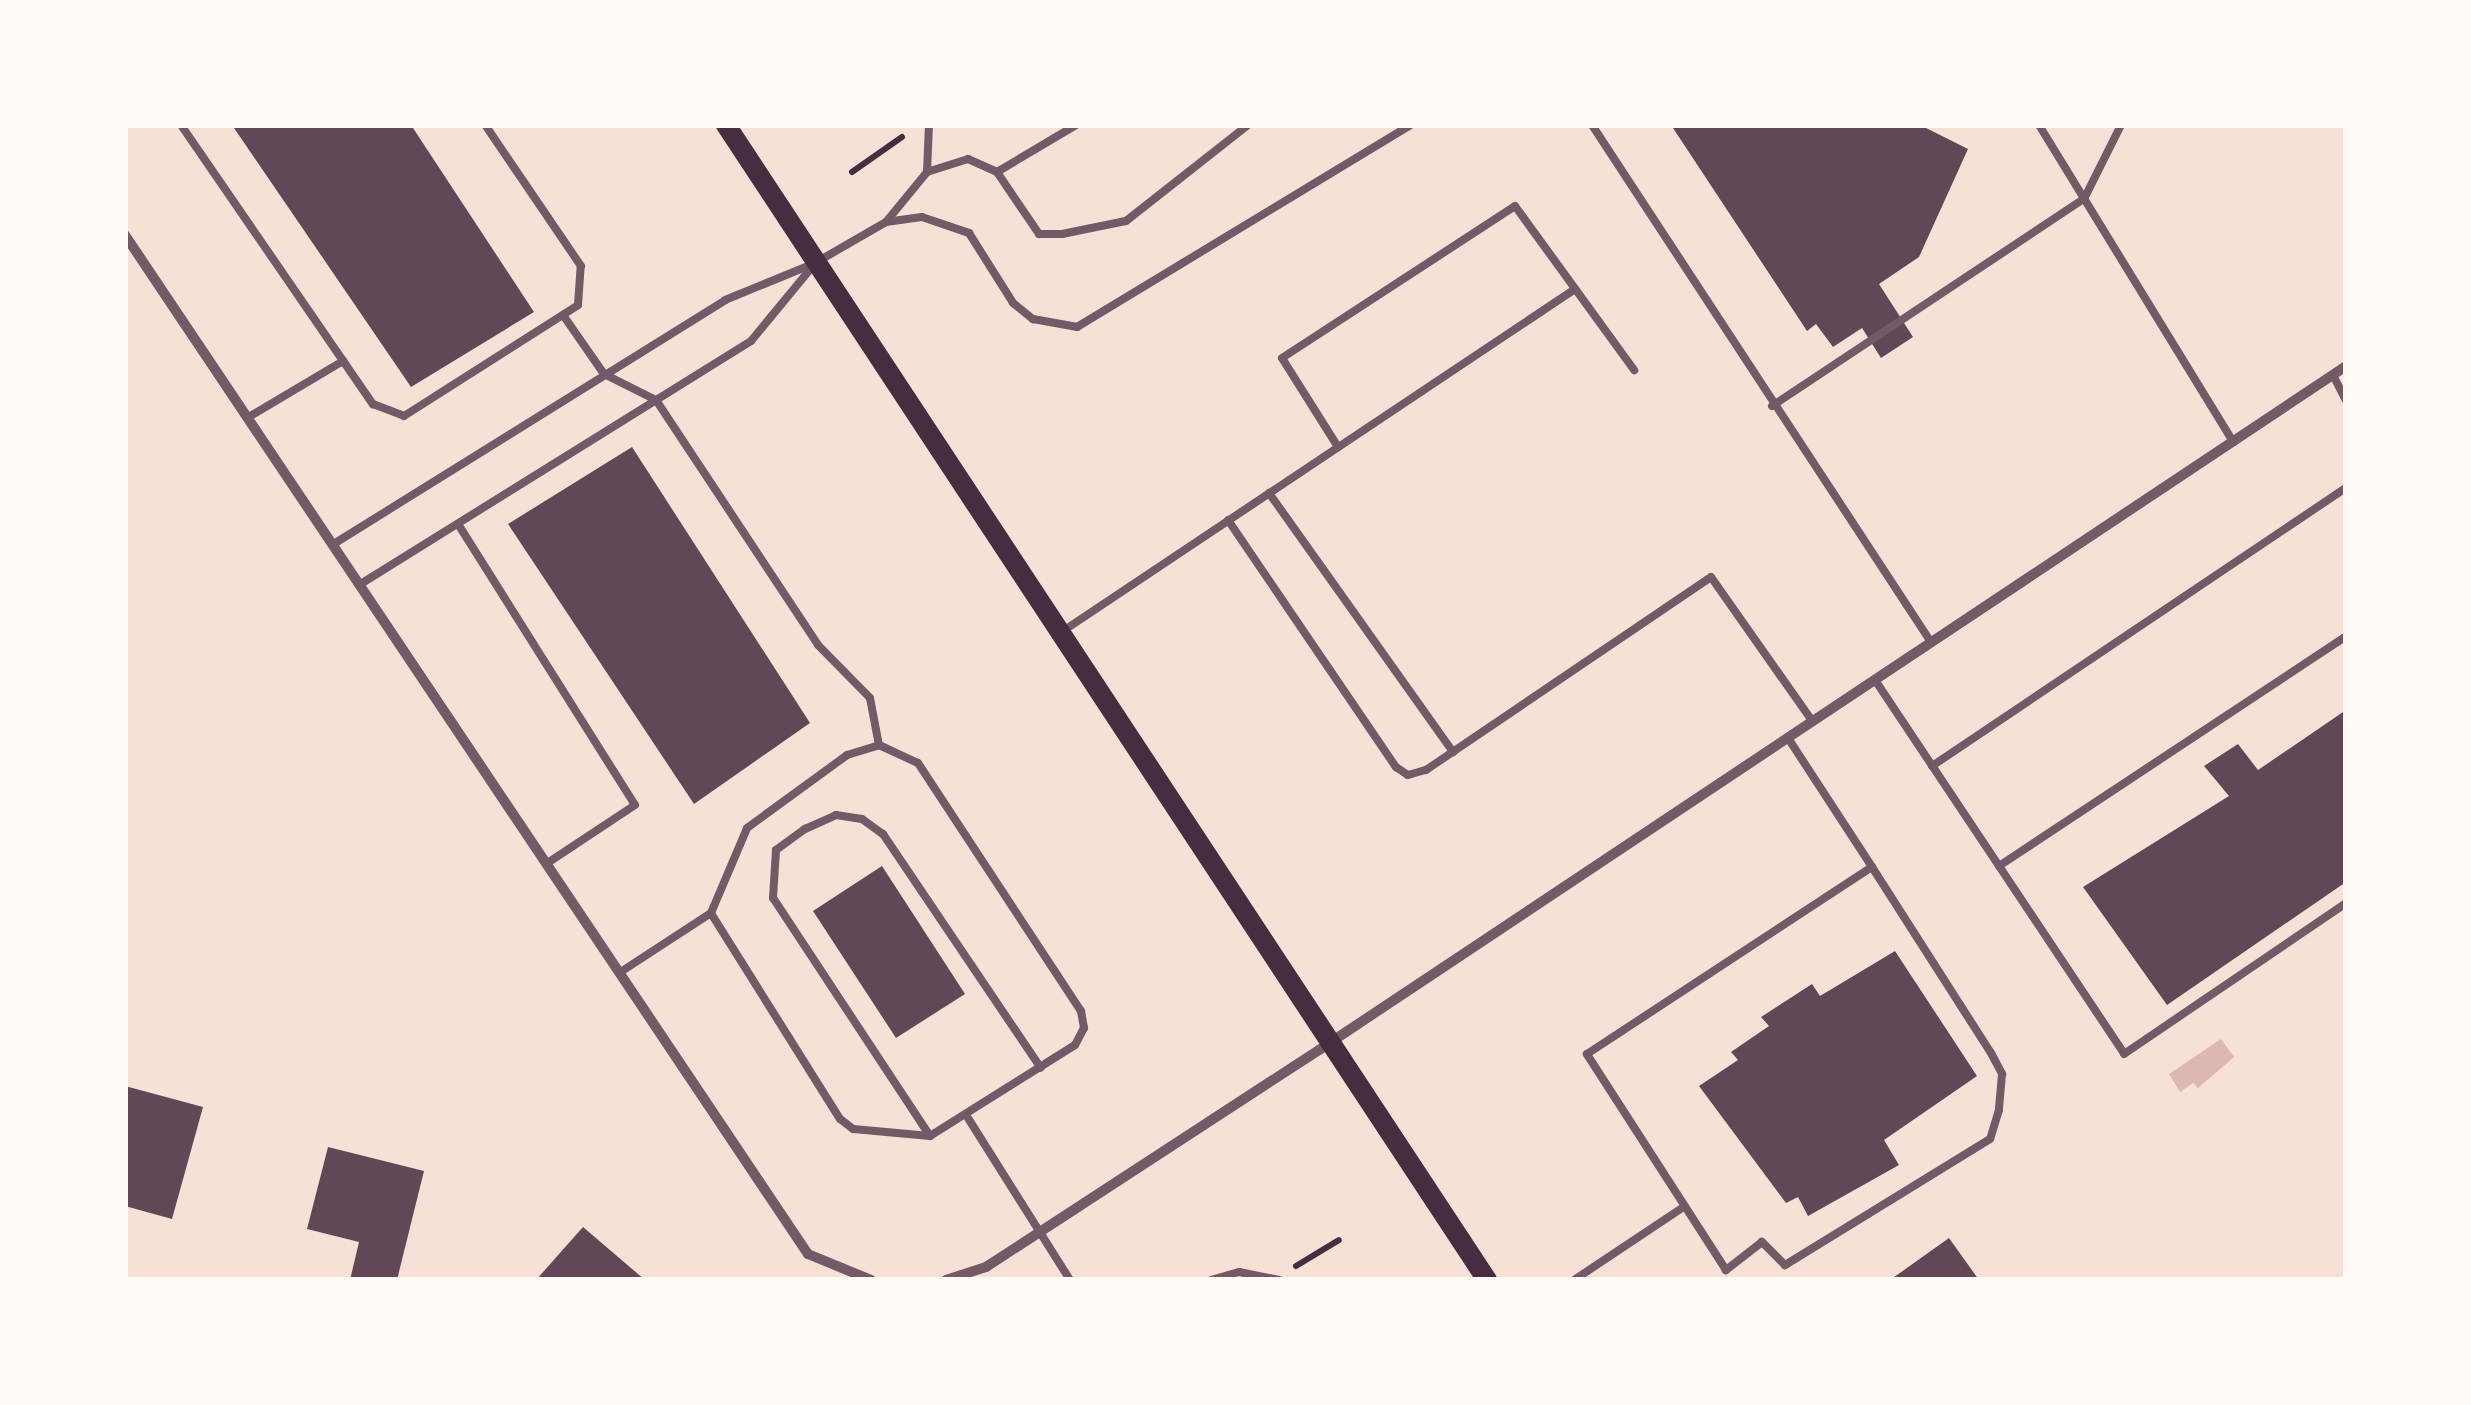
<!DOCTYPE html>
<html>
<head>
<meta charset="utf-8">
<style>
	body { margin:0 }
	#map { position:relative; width:2471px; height:1405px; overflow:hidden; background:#f7e1d7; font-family:Karla,sans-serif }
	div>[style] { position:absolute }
	.water>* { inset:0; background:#dcb8b0 }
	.building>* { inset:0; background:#644757 }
	.path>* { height:6px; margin:-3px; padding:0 3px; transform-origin:3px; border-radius:3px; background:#4a2c40 }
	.service>* { height:8px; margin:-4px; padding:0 4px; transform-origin:4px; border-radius:4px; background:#755966 }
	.minor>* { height:10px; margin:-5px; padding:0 5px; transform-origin:5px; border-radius:5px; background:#755966 }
	.secondary>* { height:20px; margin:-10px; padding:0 10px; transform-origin:10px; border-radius:10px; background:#4a2c40 }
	span { translate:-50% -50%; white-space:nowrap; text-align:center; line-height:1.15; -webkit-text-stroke:8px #fffaf5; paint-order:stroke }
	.frame { position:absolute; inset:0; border:128px solid #fffaf5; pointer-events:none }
</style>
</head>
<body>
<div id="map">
	<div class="water">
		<div style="clip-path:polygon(2221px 1039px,2234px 1057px,2198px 1088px,2193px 1083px,2180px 1092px,2169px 1074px)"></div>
	</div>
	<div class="building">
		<div style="clip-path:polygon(232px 125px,411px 125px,534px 312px,411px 387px)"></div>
		<div style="clip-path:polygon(1671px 125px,1920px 125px,1968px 149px,1919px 257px,1879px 284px,1913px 337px,1881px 358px,1862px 328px,1833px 347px,1816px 324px,1807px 331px)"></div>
		<div style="clip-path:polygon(632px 447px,810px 723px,694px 804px,508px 524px)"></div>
		<div style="clip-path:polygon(2346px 710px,2346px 882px,2167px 1005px,2083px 887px,2229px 796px,2204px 766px,2238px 744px,2258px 770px)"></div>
		<div style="clip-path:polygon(882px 866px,965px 994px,896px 1038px,813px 911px)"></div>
		<div style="clip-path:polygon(1895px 951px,1977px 1076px,1884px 1140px,1899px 1165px,1808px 1216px,1798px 1197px,1786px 1203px,1699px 1086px,1738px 1060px,1731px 1052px,1769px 1026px,1761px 1017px,1812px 984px,1820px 996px)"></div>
		<div style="clip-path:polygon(125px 1086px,203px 1107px,172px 1219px,125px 1206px)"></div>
		<div style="clip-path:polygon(328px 1147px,424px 1171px,397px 1280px,350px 1280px,359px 1242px,307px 1229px)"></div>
		<div style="clip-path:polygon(583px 1227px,645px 1280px,536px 1280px)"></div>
		<div style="clip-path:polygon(1949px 1238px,1979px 1280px,1890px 1280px)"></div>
	</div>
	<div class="path">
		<div style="left:852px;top:172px;width:61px;rotate:-35deg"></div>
		<div style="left:1296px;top:1266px;width:50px;rotate:-31.2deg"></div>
	</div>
	<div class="service">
		<div style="left:181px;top:125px;width:339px;rotate:55.5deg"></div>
		<div style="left:373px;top:404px;width:33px;rotate:21deg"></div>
		<div style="left:404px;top:416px;width:206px;rotate:-32.5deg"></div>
		<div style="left:578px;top:305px;width:39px;rotate:-86deg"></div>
		<div style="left:581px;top:266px;width:171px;rotate:-124.2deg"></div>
		<div style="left:1592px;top:125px;width:618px;rotate:56.75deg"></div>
		<div style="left:2039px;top:125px;width:372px;rotate:58.5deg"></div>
		<div style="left:927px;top:172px;width:47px;rotate:-87.6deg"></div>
		<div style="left:997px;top:172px;width:92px;rotate:-30.7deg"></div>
		<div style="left:886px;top:222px;width:36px;rotate:-8deg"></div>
		<div style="left:922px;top:217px;width:50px;rotate:18.8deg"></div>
		<div style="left:969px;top:233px;width:83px;rotate:57.8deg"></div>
		<div style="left:1013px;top:303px;width:26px;rotate:39deg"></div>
		<div style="left:1033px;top:319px;width:45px;rotate:10.3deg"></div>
		<div style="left:1077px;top:327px;width:389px;rotate:-31.2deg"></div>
		<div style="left:563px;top:315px;width:72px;rotate:55.2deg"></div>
		<div style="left:604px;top:374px;width:58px;rotate:26.6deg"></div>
		<div style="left:656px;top:400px;width:294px;rotate:56.5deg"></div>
		<div style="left:818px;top:645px;width:74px;rotate:45.5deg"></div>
		<div style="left:870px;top:698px;width:48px;rotate:79.2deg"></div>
		<div style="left:2333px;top:375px;width:28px;rotate:63deg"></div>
		<div style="left:1772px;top:406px;width:374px;rotate:-33.6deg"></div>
		<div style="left:2084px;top:199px;width:83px;rotate:-63.4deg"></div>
		<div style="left:247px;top:418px;width:112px;rotate:-30.7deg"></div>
		<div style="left:1338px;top:447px;width:105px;rotate:-122.2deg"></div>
		<div style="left:1282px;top:358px;width:278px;rotate:-33.1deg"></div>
		<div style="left:1515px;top:206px;width:203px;rotate:54deg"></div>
		<div style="left:1269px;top:493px;width:318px;rotate:54.6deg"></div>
		<div style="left:1228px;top:520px;width:299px;rotate:55.8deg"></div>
		<div style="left:1396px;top:767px;width:14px;rotate:34deg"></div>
		<div style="left:1408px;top:775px;width:19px;rotate:-16deg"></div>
		<div style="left:1426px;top:770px;width:344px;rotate:-34.1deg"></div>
		<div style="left:1711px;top:577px;width:177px;rotate:54.9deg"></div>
		<div style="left:458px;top:524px;width:332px;rotate:57.8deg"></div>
		<div style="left:635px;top:805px;width:107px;rotate:146.5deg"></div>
		<div style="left:332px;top:545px;width:463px;rotate:-31.9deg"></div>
		<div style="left:725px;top:300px;width:97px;rotate:-22.3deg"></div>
		<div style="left:815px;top:263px;width:82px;rotate:-30deg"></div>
		<div style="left:886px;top:222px;width:65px;rotate:-50.6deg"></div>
		<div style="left:927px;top:172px;width:43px;rotate:-17.6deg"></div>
		<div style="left:968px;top:159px;width:32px;rotate:24deg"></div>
		<div style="left:997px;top:172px;width:75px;rotate:55.9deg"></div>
		<div style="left:1039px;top:234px;width:23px"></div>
		<div style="left:1062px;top:234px;width:65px;rotate:-11.5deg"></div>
		<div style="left:1126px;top:221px;width:155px;rotate:-38.2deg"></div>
		<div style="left:359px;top:585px;width:462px;rotate:-31.9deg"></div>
		<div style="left:751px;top:341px;width:96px;rotate:-50.5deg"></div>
		<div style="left:1063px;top:631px;width:616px;rotate:-33.74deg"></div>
		<div style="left:1875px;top:680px;width:449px;rotate:56.3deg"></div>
		<div style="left:2124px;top:1054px;width:268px;rotate:-34.2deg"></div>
		<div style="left:1788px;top:738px;width:154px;rotate:56.9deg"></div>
		<div style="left:1872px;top:867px;width:221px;rotate:57.4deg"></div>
		<div style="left:1991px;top:1053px;width:24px;rotate:62deg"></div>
		<div style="left:2002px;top:1074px;width:36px;rotate:95deg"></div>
		<div style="left:1999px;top:1110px;width:30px;rotate:107deg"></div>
		<div style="left:1990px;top:1139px;width:241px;rotate:148.4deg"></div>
		<div style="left:1785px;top:1265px;width:33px;rotate:-135deg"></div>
		<div style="left:1762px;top:1242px;width:46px;rotate:142.1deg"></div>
		<div style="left:1726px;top:1270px;width:257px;rotate:-122.8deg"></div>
		<div style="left:1587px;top:1054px;width:341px;rotate:-33.3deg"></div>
		<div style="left:1932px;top:766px;width:499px;rotate:-33.9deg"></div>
		<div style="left:1999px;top:866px;width:416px;rotate:-33.5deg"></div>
		<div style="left:619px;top:973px;width:110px;rotate:-33.1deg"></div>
		<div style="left:711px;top:913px;width:92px;rotate:-67deg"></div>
		<div style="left:747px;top:828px;width:124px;rotate:-36.1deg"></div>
		<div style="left:847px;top:755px;width:34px;rotate:-17deg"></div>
		<div style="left:879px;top:745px;width:43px;rotate:24.8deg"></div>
		<div style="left:918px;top:763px;width:297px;rotate:56.7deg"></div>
		<div style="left:1081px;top:1011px;width:17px;rotate:80deg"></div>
		<div style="left:1084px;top:1028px;width:19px;rotate:118deg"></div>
		<div style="left:1075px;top:1045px;width:171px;rotate:147.9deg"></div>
		<div style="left:930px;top:1136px;width:77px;rotate:-174.8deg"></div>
		<div style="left:853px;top:1129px;width:16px;rotate:-142deg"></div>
		<div style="left:840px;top:1119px;width:243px;rotate:-122.1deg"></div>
		<div style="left:968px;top:1118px;width:191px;rotate:57.8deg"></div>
		<div style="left:930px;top:1136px;width:285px;rotate:-123.4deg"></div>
		<div style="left:773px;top:898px;width:48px;rotate:-86.4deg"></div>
		<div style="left:776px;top:850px;width:36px;rotate:-36deg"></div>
		<div style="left:805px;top:829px;width:34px;rotate:-24deg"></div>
		<div style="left:836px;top:815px;width:26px;rotate:9deg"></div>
		<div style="left:862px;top:819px;width:26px;rotate:36deg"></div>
		<div style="left:883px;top:834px;width:282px;rotate:56deg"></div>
		<div style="left:1211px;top:1280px;width:29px;rotate:-16deg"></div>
		<div style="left:1239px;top:1272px;width:41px;rotate:11.3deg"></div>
		<div style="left:1574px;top:1280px;width:133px;rotate:-33.7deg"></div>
	</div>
	<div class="minor">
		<div style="left:125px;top:235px;width:1227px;rotate:56.17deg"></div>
		<div style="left:808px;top:1254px;width:68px;rotate:22.4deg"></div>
		<div style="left:946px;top:1280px;width:42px;rotate:-18deg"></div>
		<div style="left:986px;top:1267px;width:408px;rotate:-33.1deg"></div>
		<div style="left:1328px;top:1044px;width:1223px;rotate:-33.66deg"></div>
	</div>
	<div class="secondary">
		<div style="left:726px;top:125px;width:1383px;rotate:56.62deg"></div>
	</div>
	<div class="frame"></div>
</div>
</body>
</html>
